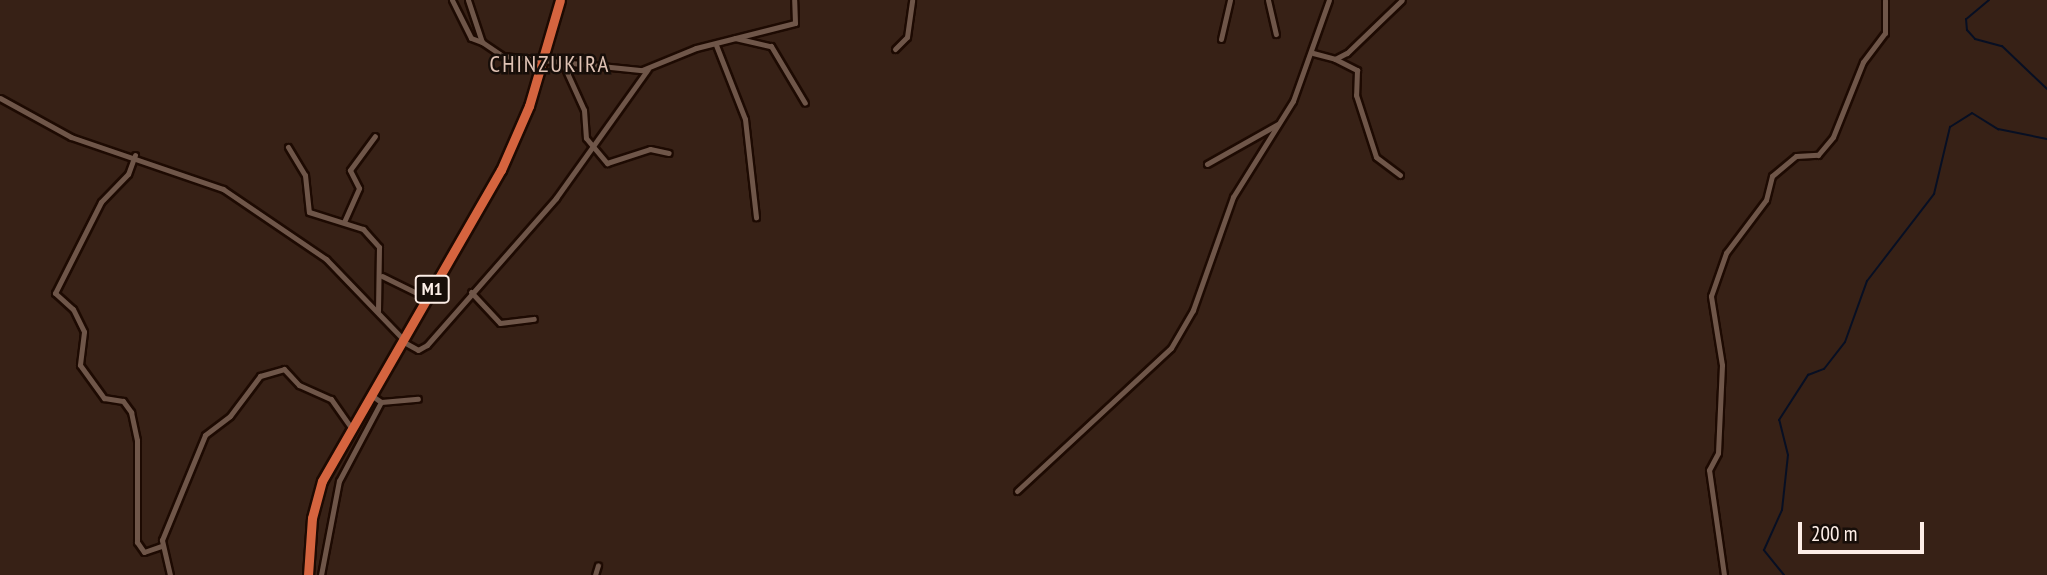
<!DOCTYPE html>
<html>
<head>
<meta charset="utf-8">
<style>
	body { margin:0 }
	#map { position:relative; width:2047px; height:575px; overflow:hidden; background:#372116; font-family:"PT Sans Narrow",sans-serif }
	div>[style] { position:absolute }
	.stream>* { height:2px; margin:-1px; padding:0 1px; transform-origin:1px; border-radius:1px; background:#070f23 }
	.roads { filter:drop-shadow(2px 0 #1d0a02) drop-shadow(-2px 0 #1d0a02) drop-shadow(0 2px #1d0a02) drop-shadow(0 -2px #1d0a02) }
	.street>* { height:5px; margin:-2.5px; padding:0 2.5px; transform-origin:2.5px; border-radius:2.5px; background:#6f5649 }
	.highway>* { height:9px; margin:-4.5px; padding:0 4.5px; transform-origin:4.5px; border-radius:4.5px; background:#d5643f }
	span { translate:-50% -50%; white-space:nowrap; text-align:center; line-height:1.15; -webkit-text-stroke:5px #170e09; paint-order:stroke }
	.shield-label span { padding:2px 5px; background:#170e09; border:2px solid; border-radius:5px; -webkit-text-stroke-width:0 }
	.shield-label { font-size:18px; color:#fdeee7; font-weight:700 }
	.quarter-label { font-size:23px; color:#dfc2b4; letter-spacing:2px }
	.scale { position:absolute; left:1798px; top:522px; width:126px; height:32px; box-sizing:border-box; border:4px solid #fdeee7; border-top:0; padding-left:9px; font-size:21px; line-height:24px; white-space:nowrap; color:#fdeee7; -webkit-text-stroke:5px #170e09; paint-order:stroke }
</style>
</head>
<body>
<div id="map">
	<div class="stream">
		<div style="left:1989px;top:0;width:30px;rotate:140deg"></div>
		<div style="left:1966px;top:19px;width:11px;rotate:85deg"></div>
		<div style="left:1967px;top:30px;width:12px;rotate:48deg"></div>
		<div style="left:1975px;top:39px;width:28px;rotate:15deg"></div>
		<div style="left:2002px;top:46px;width:62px;rotate:43.7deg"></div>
		<div style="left:1784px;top:575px;width:32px;rotate:-129deg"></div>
		<div style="left:1764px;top:550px;width:44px;rotate:-65.8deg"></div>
		<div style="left:1782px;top:510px;width:55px;rotate:-83.8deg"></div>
		<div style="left:1788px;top:455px;width:36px;rotate:-104deg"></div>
		<div style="left:1779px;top:420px;width:54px;rotate:-57.2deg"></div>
		<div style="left:1808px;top:375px;width:17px;rotate:-21deg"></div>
		<div style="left:1824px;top:369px;width:34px;rotate:-52deg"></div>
		<div style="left:1845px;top:342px;width:65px;rotate:-70.2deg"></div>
		<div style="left:1867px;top:281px;width:110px;rotate:-52.4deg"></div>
		<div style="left:1934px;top:194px;width:69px;rotate:-76.6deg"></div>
		<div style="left:1950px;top:127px;width:26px;rotate:-32deg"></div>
		<div style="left:1972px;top:113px;width:31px;rotate:32deg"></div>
		<div style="left:1998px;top:129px;width:50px;rotate:11.5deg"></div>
	</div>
	<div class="roads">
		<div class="street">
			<div style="left:452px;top:0;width:42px;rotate:63.4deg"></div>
			<div style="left:471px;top:38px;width:12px;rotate:20deg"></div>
			<div style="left:468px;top:0;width:44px;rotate:71.6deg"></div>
			<div style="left:482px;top:42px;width:25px;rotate:34deg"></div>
			<div style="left:503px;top:56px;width:140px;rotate:5.8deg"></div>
			<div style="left:642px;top:70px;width:58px;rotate:-22.2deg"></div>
			<div style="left:696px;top:48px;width:102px;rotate:-14.2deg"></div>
			<div style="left:795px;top:23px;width:23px;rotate:-92deg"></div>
			<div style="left:1268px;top:0;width:35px;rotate:77deg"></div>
			<div style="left:735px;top:38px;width:37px;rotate:13deg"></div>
			<div style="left:771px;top:46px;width:66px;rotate:59.2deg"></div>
			<div style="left:1221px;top:39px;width:40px;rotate:-77deg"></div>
			<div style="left:716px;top:45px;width:79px;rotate:68.6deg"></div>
			<div style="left:745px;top:119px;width:99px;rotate:83.6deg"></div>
			<div style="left:895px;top:49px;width:17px;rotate:-45deg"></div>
			<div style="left:907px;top:37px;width:37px;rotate:-82deg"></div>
			<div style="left:1313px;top:53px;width:23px;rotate:15deg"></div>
			<div style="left:1335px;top:59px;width:13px;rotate:-27deg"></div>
			<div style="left:1347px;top:53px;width:76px;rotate:-43.9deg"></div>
			<div style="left:1335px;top:59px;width:25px;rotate:27deg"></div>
			<div style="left:1357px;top:70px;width:25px;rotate:92deg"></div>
			<div style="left:1356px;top:95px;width:65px;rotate:72.1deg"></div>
			<div style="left:1376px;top:157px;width:30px;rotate:37deg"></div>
			<div style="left:564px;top:66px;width:48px;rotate:65.6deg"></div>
			<div style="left:584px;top:110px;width:28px;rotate:86deg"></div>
			<div style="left:586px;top:138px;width:33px;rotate:50deg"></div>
			<div style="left:607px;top:163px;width:45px;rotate:-18deg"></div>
			<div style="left:650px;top:149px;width:19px;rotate:12deg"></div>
			<div style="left:0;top:98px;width:81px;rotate:28.8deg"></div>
			<div style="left:71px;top:137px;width:161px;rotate:18.9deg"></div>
			<div style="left:223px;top:189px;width:125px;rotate:34.2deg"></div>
			<div style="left:326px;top:259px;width:111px;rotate:46.1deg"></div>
			<div style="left:288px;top:147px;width:33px;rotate:59deg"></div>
			<div style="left:305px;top:175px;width:37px;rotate:84deg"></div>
			<div style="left:309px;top:212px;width:57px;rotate:17.5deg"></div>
			<div style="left:363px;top:229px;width:24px;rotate:48deg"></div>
			<div style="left:379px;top:247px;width:64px;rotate:90.9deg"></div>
			<div style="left:135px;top:155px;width:20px;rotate:110deg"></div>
			<div style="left:128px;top:174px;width:39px;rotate:134deg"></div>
			<div style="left:101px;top:202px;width:102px;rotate:116.8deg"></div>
			<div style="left:55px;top:293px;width:24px;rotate:42deg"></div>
			<div style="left:73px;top:309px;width:25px;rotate:64deg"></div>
			<div style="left:84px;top:332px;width:33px;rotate:97deg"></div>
			<div style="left:80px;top:365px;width:41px;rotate:54deg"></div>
			<div style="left:104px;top:398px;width:19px;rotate:9deg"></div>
			<div style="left:123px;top:401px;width:14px;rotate:54deg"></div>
			<div style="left:131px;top:412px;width:29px;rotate:78deg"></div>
			<div style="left:137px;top:440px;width:102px;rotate:90deg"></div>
			<div style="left:137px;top:542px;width:12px;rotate:55deg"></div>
			<div style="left:144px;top:552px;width:18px;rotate:-19deg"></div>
			<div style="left:1207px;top:164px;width:81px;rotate:-29.4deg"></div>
			<div style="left:344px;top:222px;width:37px;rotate:-66deg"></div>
			<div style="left:359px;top:188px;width:20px;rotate:-117deg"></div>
			<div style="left:350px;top:170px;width:42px;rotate:-53.7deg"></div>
			<div style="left:382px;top:276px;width:50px;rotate:26.1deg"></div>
			<div style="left:471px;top:292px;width:42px;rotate:46.9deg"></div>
			<div style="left:500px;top:323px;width:34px;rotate:-7deg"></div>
			<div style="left:402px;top:341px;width:18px;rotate:29deg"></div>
			<div style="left:418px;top:350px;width:10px;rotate:-29deg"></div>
			<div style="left:427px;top:345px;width:196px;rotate:-48.7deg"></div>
			<div style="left:556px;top:198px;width:158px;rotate:-54.5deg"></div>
			<div style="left:371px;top:395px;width:12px;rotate:35deg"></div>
			<div style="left:381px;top:402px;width:37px;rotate:-5deg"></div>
			<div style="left:1017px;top:491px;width:210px;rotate:-42.9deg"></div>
			<div style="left:1171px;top:348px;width:44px;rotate:-59.9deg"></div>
			<div style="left:1193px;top:310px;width:120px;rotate:-70.5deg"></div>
			<div style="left:1233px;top:197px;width:113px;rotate:-58deg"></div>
			<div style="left:1293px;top:101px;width:107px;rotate:-70.4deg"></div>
			<div style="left:170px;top:575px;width:36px;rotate:-103deg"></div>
			<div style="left:162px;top:540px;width:113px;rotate:-67.7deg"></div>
			<div style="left:205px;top:435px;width:31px;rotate:-37deg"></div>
			<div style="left:230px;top:416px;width:50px;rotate:-53.1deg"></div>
			<div style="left:260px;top:376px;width:25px;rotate:-16deg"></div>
			<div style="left:284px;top:369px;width:22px;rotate:47deg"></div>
			<div style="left:299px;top:385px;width:35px;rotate:24deg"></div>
			<div style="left:331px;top:399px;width:35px;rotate:55deg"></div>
			<div style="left:321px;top:575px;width:96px;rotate:-79.2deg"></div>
			<div style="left:339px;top:481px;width:89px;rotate:-62deg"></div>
			<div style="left:595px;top:575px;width:10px;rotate:-73deg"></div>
			<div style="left:1724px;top:575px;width:106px;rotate:-98.1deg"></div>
			<div style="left:1709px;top:470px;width:19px;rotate:-62deg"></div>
			<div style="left:1718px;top:453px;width:88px;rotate:-87.4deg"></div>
			<div style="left:1722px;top:365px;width:70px;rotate:-99.1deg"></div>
			<div style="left:1711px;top:296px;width:46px;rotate:-70.8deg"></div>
			<div style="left:1726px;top:253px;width:66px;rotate:-53deg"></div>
			<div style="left:1766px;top:200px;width:25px;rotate:-76deg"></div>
			<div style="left:1772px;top:176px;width:31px;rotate:-40deg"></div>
			<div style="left:1796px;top:156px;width:22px;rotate:-3deg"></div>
			<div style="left:1818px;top:155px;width:23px;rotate:-50deg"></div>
			<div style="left:1833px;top:137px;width:81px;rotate:-68.2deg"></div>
			<div style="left:1863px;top:62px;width:36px;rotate:-53deg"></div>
			<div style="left:1885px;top:33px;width:33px;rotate:-90deg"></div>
		</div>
		<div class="highway">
			<div style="left:308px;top:575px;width:57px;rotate:-86deg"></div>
			<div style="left:312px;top:518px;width:38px;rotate:-75deg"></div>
			<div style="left:322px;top:481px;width:359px;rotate:-60.1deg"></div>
			<div style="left:501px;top:170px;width:70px;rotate:-66.4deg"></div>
			<div style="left:529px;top:106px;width:110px;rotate:-73.7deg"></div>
		</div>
	</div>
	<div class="shield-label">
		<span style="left:432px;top:289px">M1</span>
	</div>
	<div class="quarter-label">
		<span style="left:550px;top:64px">CHINZUKIRA</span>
	</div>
	<div class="scale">200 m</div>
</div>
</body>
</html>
